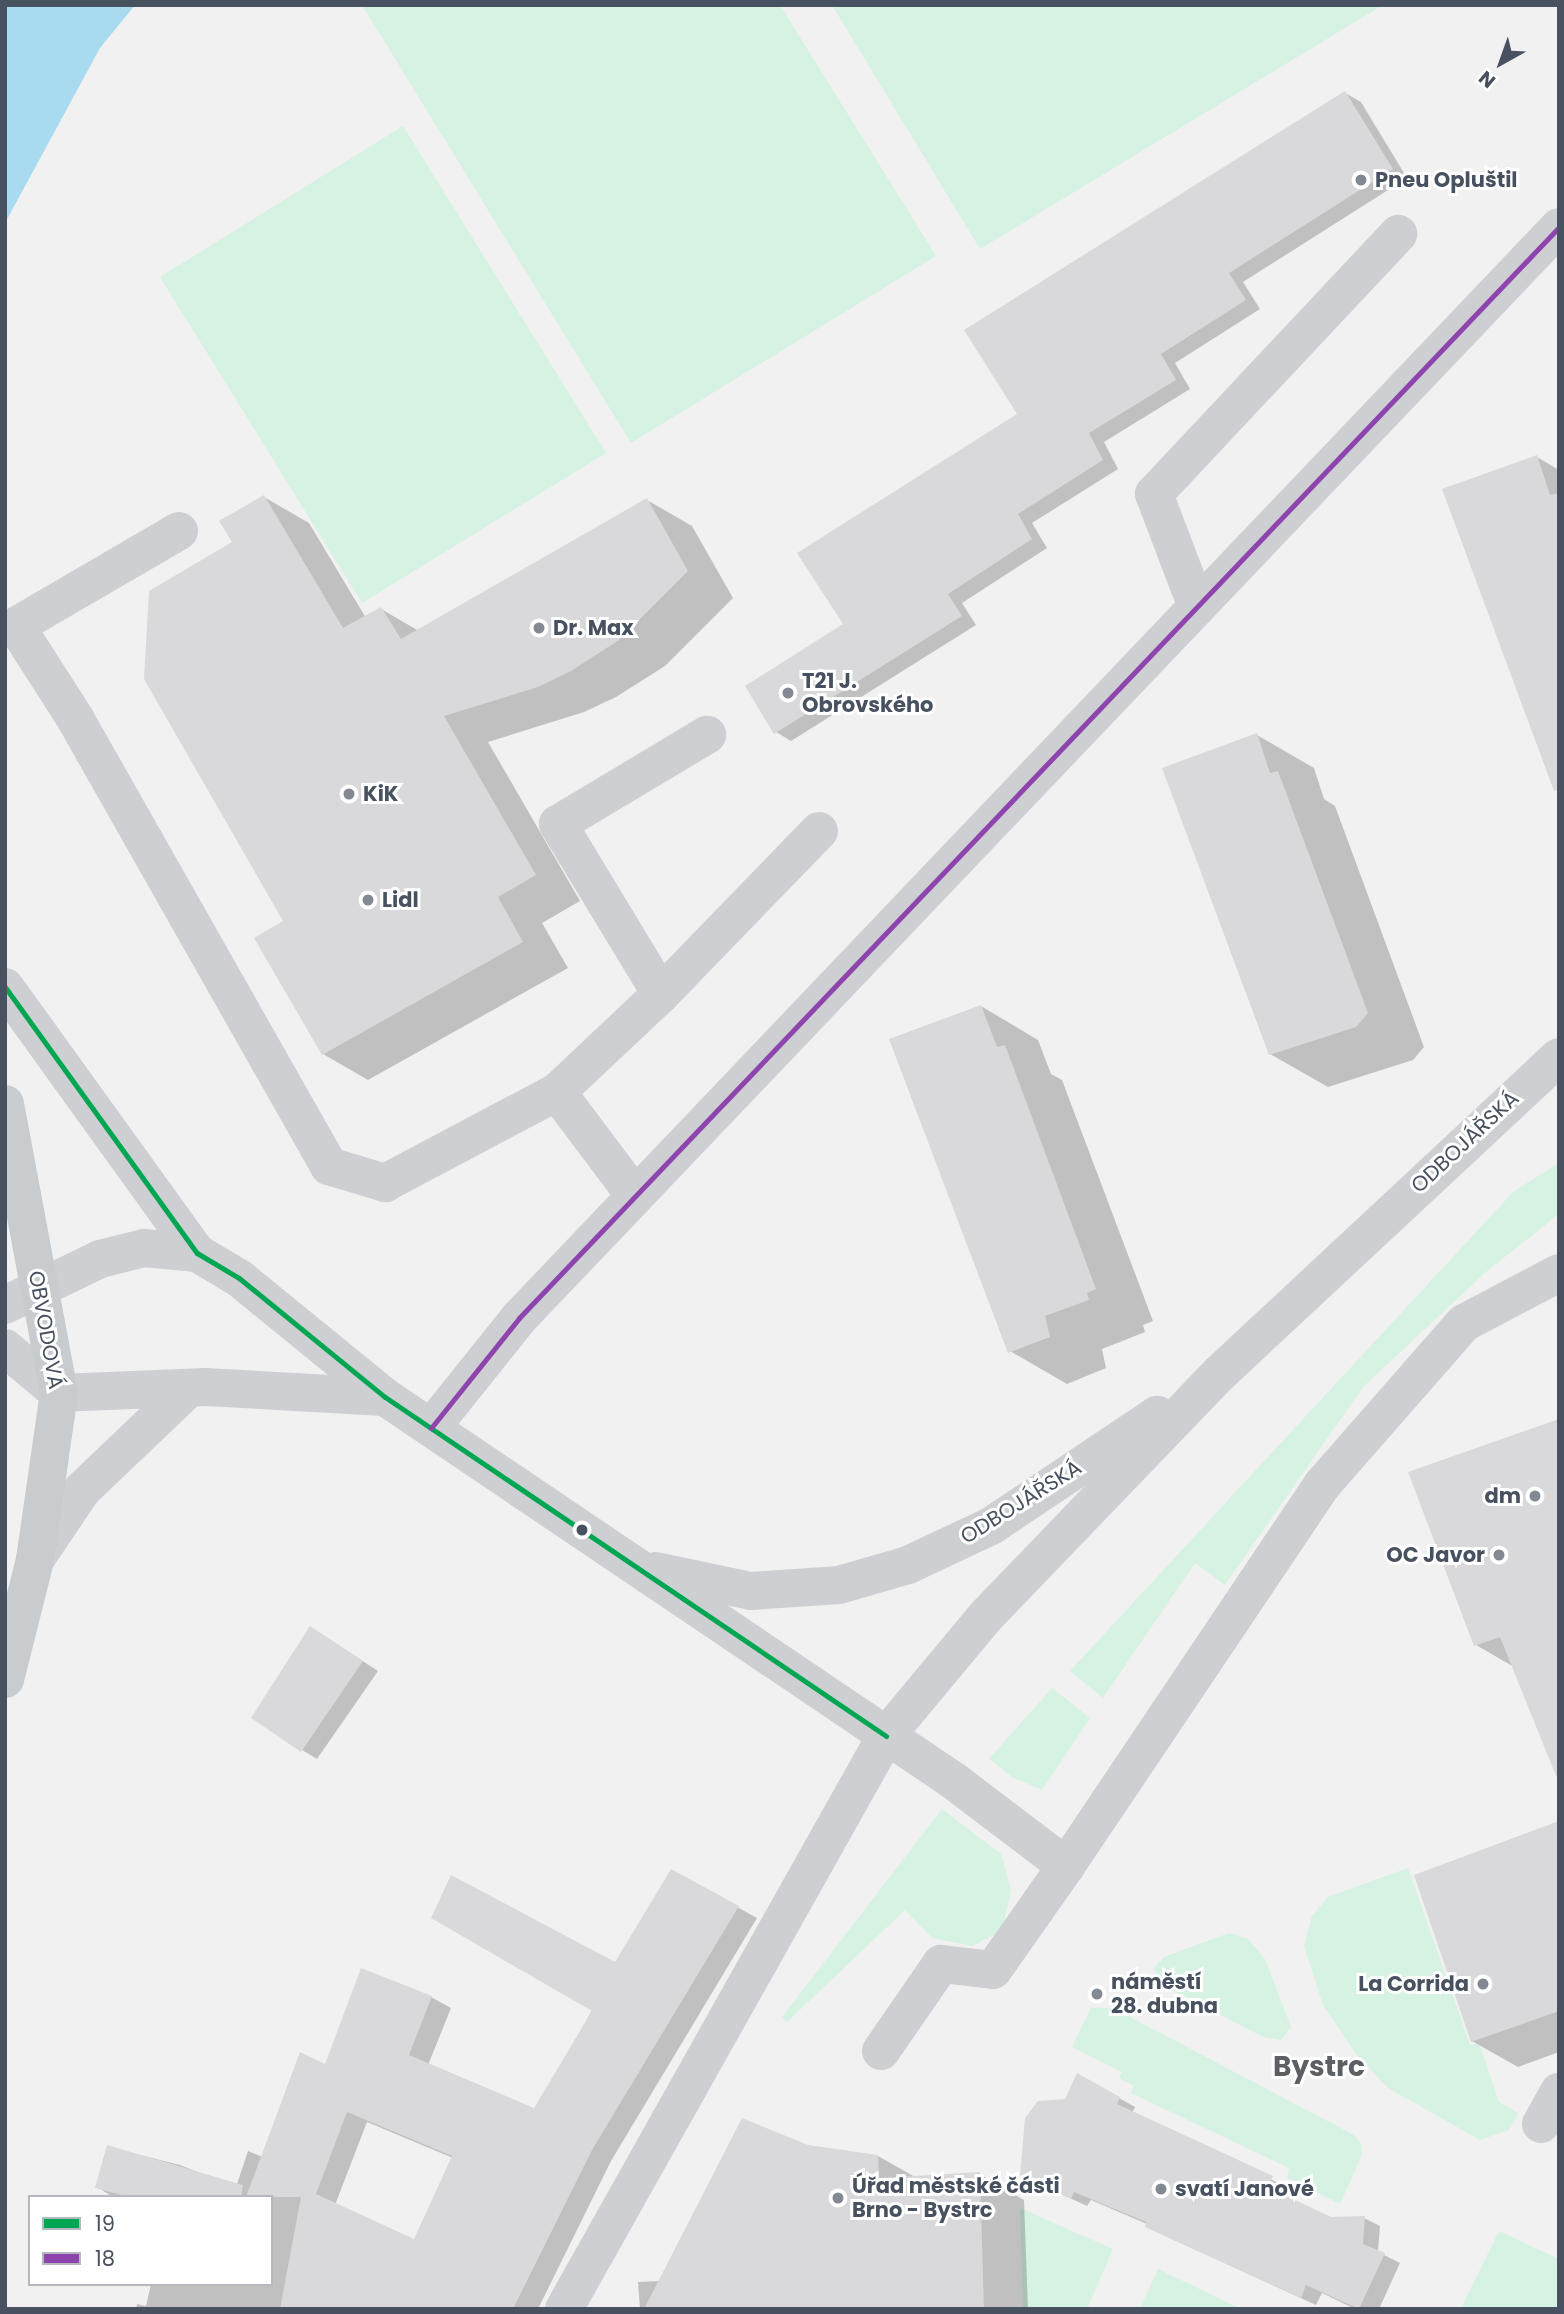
<!DOCTYPE html>
<html>
<head>
<meta charset="utf-8">
<style>
	body { margin:0 }
	#map { position:relative; width:1564px; height:2314px; overflow:hidden; background:#f2f1f1; font-family:Poppins,sans-serif }
	div>[style] { position:absolute }
	.green>* { inset:0; background:#d5f2e2 }
	.water>* { inset:0; background:#a8dbf0 }
	.shadow>* { inset:0; background:#0003 }
	.building>* { inset:0; background:#d9d9db }
	.minor>* { height:38px; margin:-19px; padding:0 19px; transform-origin:19px; border-radius:19px; background:#cdcfd2 }
	.major>* { height:38px; margin:-19px; padding:0 19px; transform-origin:19px; border-radius:19px; background:#c8cccf }
	.bus-1>* { height:5px; margin:-2.5px; padding:0 2.5px; transform-origin:2.5px; border-radius:2.5px; background:#00a651 }
	.bus-2>* { height:5px; margin:-2.5px; padding:0 2.5px; transform-origin:2.5px; border-radius:2.5px; background:#8e44ad }
	.dots>* { width:19px; height:19px; translate:-50% -50%; box-sizing:border-box; border:4px solid #fff; border-radius:50% }
	span { translate:-50% -50%; white-space:nowrap; text-align:center; line-height:1.15; -webkit-text-stroke:6px #fff; paint-order:stroke }
	.poi-label { font-size:21px; color:#47515f; font-weight:700 }
	.left { translate:0 -50%; text-align:left }
	.right { translate:-100% -50%; text-align:right }
	.street-label { font-size:21px; color:#47515f }
	.district-label { font-size:28px; color:#5c6065; font-weight:700 }
	.frame { position:absolute; inset:0; border:7px solid #47515f; pointer-events:none }
	.legend { position:absolute; left:28px; top:2195px; width:245px; height:91px; box-sizing:border-box; background:#fff; border:2px solid #b5b9bf; margin:0; padding:9px 12px; list-style:none; font-size:21px; color:#47515f }
	.legend li { display:flex; align-items:center; gap:14px; height:35px }
	.legend b { width:35px; border:2px solid #b5b9bf }
	.north { position:absolute; left:1466px; top:28px; width:70px; height:70px; -webkit-text-stroke:5px #fff; paint-order:stroke; rotate:220deg; font-size:19px; font-weight:700; line-height:28px; text-align:center; color:#47515f }
	.north::after { content:''; display:block; margin:auto; width:24px; height:32px; background:#47515f; clip-path:polygon(50% 0,100% 100%,50% 72%,0 100%) }
</style>
</head>
<body>
<div id="map">
	<div class="green">
		<div style="clip-path:polygon(362px 5px,780px 5px,936px 256px,631px 443px)"></div>
		<div style="clip-path:polygon(832px 5px,1383px 5px,980px 249px)"></div>
		<div style="clip-path:polygon(403px 126px,606px 453px,362px 603px,160px 277px)"></div>
		<div style="clip-path:polygon(1559px 1163px,1559px 1214px,1487px 1271px,1363px 1387px,1225px 1585px,1195px 1563px,1103px 1698px,1070px 1671px,1514px 1191px)"></div>
		<div style="clip-path:polygon(1052px 1688px,1090px 1718px,1042px 1790px,1012px 1777px,989px 1759px)"></div>
		<div style="clip-path:polygon(942px 1809px,1001px 1854px,1011px 1890px,1002px 1931px,972px 1946px,932px 1938px,905px 1910px,787px 2022px,782px 2017px)"></div>
		<div style="clip-path:polygon(1408px 1868px,1470px 2045px,1479px 2043px,1499px 2102px,1518px 2113px,1509px 2130px,1480px 2140px,1388px 2088px,1356px 2054px,1323px 2005px,1304px 1946px,1312px 1916px,1328px 1897px)"></div>
		<div style="clip-path:polygon(1229px 1933px,1248px 1939px,1265px 1959px,1291px 2027px,1281px 2040px,1263px 2037px,1159px 1983px,1154px 1968px,1164px 1957px)"></div>
		<div style="clip-path:polygon(1091px 2008px,1113px 2008px,1354px 2135px,1362px 2145px,1361px 2157px,1340px 2204px,1287px 2178px,1289px 2168px,1131px 2093px,1134px 2086px,1119px 2078px,1122px 2072px,1072px 2047px)"></div>
		<div style="clip-path:polygon(1020px 2208px,1113px 2249px,1087px 2309px,1023px 2309px)"></div>
		<div style="clip-path:polygon(1499px 2231px,1559px 2259px,1559px 2309px,1461px 2308px)"></div>
		<div style="clip-path:polygon(1158px 2269px,1241px 2309px,1140px 2309px)"></div>
	</div>
	<div class="water">
		<div style="clip-path:polygon(5px 5px,135px 5px,100px 48px,5px 223px)"></div>
	</div>
	<div class="shadow">
		<div style="clip-path:polygon(1345px 93px,1361px 102px,1407px 178px,1243px 282px,1260px 309px,1175px 363px,1190px 389px,1104px 442px,1118px 469px,1032px 523px,1047px 548px,962px 603px,976px 625px,791px 741px,776px 732px,845px 625px,1020px 414px)"></div>
		<div style="clip-path:polygon(1537px 457px,1559px 470px,1559px 795px,1444px 490px)"></div>
		<div style="clip-path:polygon(264px 497px,309px 523px,366px 618px,381px 609px,419px 631px,647px 500px,692px 526px,733px 598px,665px 666px,616px 697px,584px 712px,488px 742px,580px 901px,542px 923px,568px 968px,368px 1080px,323px 1054px,285px 922px,234px 543px)"></div>
		<div style="clip-path:polygon(1257px 735px,1314px 768px,1324px 799px,1335px 806px,1424px 1047px,1413px 1060px,1328px 1087px,1270px 1054px)"></div>
		<div style="clip-path:polygon(981px 1006px,1038px 1040px,1051px 1074px,1062px 1080px,1153px 1321px,1143px 1325px,1145px 1332px,1102px 1349px,1106px 1368px,1067px 1384px,1010px 1351px)"></div>
		<div style="clip-path:polygon(1559px 1421px,1559px 1779px,1514px 1667px,1476px 1645px)"></div>
		<div style="clip-path:polygon(326px 1637px,378px 1671px,317px 1759px,302px 1750px)"></div>
		<div style="clip-path:polygon(1559px 1824px,1559px 2052px,1518px 2067px,1472px 2041px)"></div>
		<div style="clip-path:polygon(evenodd,672px 1871px,757px 1918px,611px 2161px,538px 2309px,136px 2309px,137px 2304px,146px 2306px,151px 2284px,271px 2284px,271px 2197px,113px 2197px,97px 2187px,108px 2147px,180px 2165px,236px 2187px,248px 2151px,263px 2157px,326px 2066px,431px 1997px,451px 2008px,428px 2065px,535px 2110px,672px 1871px,367px 2122px,453px 2158px,414px 2241px,335px 2205px,367px 2122px)"></div>
		<div style="clip-path:polygon(1119px 2098px,1135px 2107px,1132px 2113px,1287px 2187px,1283px 2196px,1330px 2219px,1364px 2218px,1380px 2226px,1378px 2252px,1400px 2263px,1379px 2309px,1355px 2309px,1322px 2293px,1316px 2305px,1163px 2235px,1147px 2224px,1091px 2200px,1087px 2206px,1022px 2176px)"></div>
		<div style="clip-path:polygon(807px 2146px,878px 2156px,915px 2177px,979px 2174px,1024px 2200px,1028px 2309px,640px 2309px,638px 2282px,660px 2281px)"></div>
	</div>
	<div class="building">
		<div style="clip-path:polygon(1345px 91px,1393px 169px,1229px 273px,1246px 300px,1161px 354px,1176px 380px,1089px 433px,1103px 460px,1018px 514px,1032px 539px,948px 594px,962px 616px,774px 734px,745px 686px,843px 624px,797px 553px,1017px 414px,964px 330px)"></div>
		<div style="clip-path:polygon(1537px 455px,1550px 495px,1559px 493px,1559px 790px,1554px 791px,1442px 489px)"></div>
		<div style="clip-path:polygon(264px 495px,343px 628px,381px 607px,401px 639px,647px 498px,688px 571px,619px 640px,571px 671px,538px 687px,444px 716px,536px 875px,498px 897px,523px 942px,322px 1055px,254px 938px,283px 921px,144px 679px,149px 591px,232px 542px,219px 521px)"></div>
		<div style="clip-path:polygon(1257px 733px,1270px 773px,1278px 771px,1368px 1013px,1356px 1027px,1269px 1055px,1162px 768px)"></div>
		<div style="clip-path:polygon(981px 1005px,997px 1047px,1005px 1045px,1096px 1289px,1087px 1293px,1089px 1300px,1045px 1316px,1050px 1337px,1008px 1353px,889px 1039px)"></div>
		<div style="clip-path:polygon(1559px 1419px,1559px 1775px,1556px 1776px,1500px 1637px,1474px 1646px,1408px 1472px)"></div>
		<div style="clip-path:polygon(310px 1626px,363px 1661px,301px 1752px,251px 1718px)"></div>
		<div style="clip-path:polygon(1559px 1821px,1559px 2011px,1471px 2042px,1414px 1875px)"></div>
		<div style="clip-path:polygon(evenodd,671px 1869px,739px 1906px,592px 2150px,513px 2309px,280px 2309px,301px 2197px,246px 2197px,300px 2052px,325px 2064px,361px 1968px,432px 1996px,409px 2055px,534px 2108px,592px 2011px,431px 1918px,451px 1875px,615px 1962px,671px 1869px,347px 2112px,452px 2156px,414px 2239px,316px 2194px,347px 2112px)"></div>
		<div style="clip-path:polygon(1077px 2073px,1120px 2097px,1117px 2104px,1273px 2176px,1268px 2187px,1331px 2217px,1365px 2216px,1363px 2244px,1385px 2253px,1359px 2309px,1306px 2285px,1301px 2298px,1145px 2227px,1146px 2222px,1074px 2192px,1071px 2199px,1020px 2177px,1025px 2118px,1038px 2101px,1065px 2099px)"></div>
		<div style="clip-path:polygon(742px 2118px,808px 2145px,878px 2155px,879px 2178px,980px 2172px,984px 2309px,644px 2309px)"></div>
		<div style="clip-path:polygon(107px 2145px,243px 2185px,241px 2197px,129px 2197px,95px 2188px)"></div>
	</div>
	<div class="minor">
		<div style="left:179px;top:531px;width:189px;rotate:149.8deg"></div>
		<div style="left:16px;top:626px;width:112px;rotate:57.4deg"></div>
		<div style="left:76px;top:720px;width:513px;rotate:60.44deg"></div>
		<div style="left:329px;top:1166px;width:59px;rotate:16.9deg"></div>
		<div style="left:385px;top:1183px;width:195px;rotate:-27.9deg"></div>
		<div style="left:557px;top:1092px;width:130px;rotate:53.1deg"></div>
		<div style="left:1197px;top:607px;width:121px;rotate:-110.8deg"></div>
		<div style="left:1154px;top:494px;width:357px;rotate:-46.8deg"></div>
		<div style="left:5px;top:987px;width:328px;rotate:54.2deg"></div>
		<div style="left:197px;top:1253px;width:49px;rotate:30.8deg"></div>
		<div style="left:239px;top:1278px;width:188px;rotate:39.2deg"></div>
		<div style="left:385px;top:1397px;width:686px;rotate:34.01deg"></div>
		<div style="left:954px;top:1781px;width:141px;rotate:37.2deg"></div>
		<div style="left:1066px;top:1866px;width:459px;rotate:-56.1deg"></div>
		<div style="left:1322px;top:1485px;width:215px;rotate:-48.8deg"></div>
		<div style="left:1464px;top:1323px;width:107px;rotate:-27.8deg"></div>
		<div style="left:661px;top:994px;width:199px;rotate:-121.2deg"></div>
		<div style="left:558px;top:824px;width:174px;rotate:-30.9deg"></div>
		<div style="left:557px;top:1092px;width:143px;rotate:-43.3deg"></div>
		<div style="left:661px;top:994px;width:227px;rotate:-45.9deg"></div>
		<div style="left:5px;top:1305px;width:106px;rotate:-25.8deg"></div>
		<div style="left:100px;top:1259px;width:45px;rotate:-14deg"></div>
		<div style="left:144px;top:1248px;width:53px;rotate:5.4deg"></div>
		<div style="left:5px;top:1348px;width:70px;rotate:39.8deg"></div>
		<div style="left:59px;top:1393px;width:147px;rotate:-2.3deg"></div>
		<div style="left:206px;top:1387px;width:179px;rotate:3.2deg"></div>
		<div style="left:431px;top:1428px;width:141px;rotate:-51.3deg"></div>
		<div style="left:519px;top:1318px;width:1507px;rotate:-46.37deg"></div>
		<div style="left:35px;top:1560px;width:84px;rotate:-56.1deg"></div>
		<div style="left:82px;top:1490px;width:146px;rotate:-43.6deg"></div>
		<div style="left:656px;top:1571px;width:97px;rotate:11.9deg"></div>
		<div style="left:751px;top:1591px;width:88px;rotate:-3.9deg"></div>
		<div style="left:839px;top:1585px;width:72px;rotate:-16.2deg"></div>
		<div style="left:908px;top:1565px;width:92px;rotate:-25.2deg"></div>
		<div style="left:991px;top:1526px;width:200px;rotate:-33.8deg"></div>
		<div style="left:881px;top:2051px;width:106px;rotate:-55.4deg"></div>
		<div style="left:941px;top:1964px;width:52px;rotate:6.6deg"></div>
		<div style="left:993px;top:1970px;width:127px;rotate:-54.9deg"></div>
		<div style="left:1541px;top:2124px;width:37px;rotate:-61deg"></div>
		<div style="left:564px;top:2309px;width:657px;rotate:-60.67deg"></div>
		<div style="left:886px;top:1736px;width:156px;rotate:-50.2deg"></div>
		<div style="left:986px;top:1616px;width:337px;rotate:-46.1deg"></div>
		<div style="left:1220px;top:1373px;width:463px;rotate:-43deg"></div>
	</div>
	<div class="major">
		<div style="left:5px;top:1104px;width:294px;rotate:79.4deg"></div>
		<div style="left:59px;top:1393px;width:169px;rotate:98.2deg"></div>
		<div style="left:35px;top:1560px;width:123px;rotate:104.1deg"></div>
	</div>
	<div class="bus-1">
		<div style="left:5px;top:987px;width:328px;rotate:54.2deg"></div>
		<div style="left:197px;top:1253px;width:49px;rotate:30.8deg"></div>
		<div style="left:239px;top:1278px;width:188px;rotate:39.2deg"></div>
		<div style="left:385px;top:1397px;width:605px;rotate:34.08deg"></div>
	</div>
	<div class="bus-2">
		<div style="left:431px;top:1428px;width:141px;rotate:-51.3deg"></div>
		<div style="left:519px;top:1318px;width:1507px;rotate:-46.37deg"></div>
	</div>
	<div class="dots">
		<div style="left:1361px;top:180px;background:#838992"></div>
		<div style="left:539px;top:628px;background:#838992"></div>
		<div style="left:788px;top:693px;background:#838992"></div>
		<div style="left:349px;top:794px;background:#838992"></div>
		<div style="left:368px;top:900px;background:#838992"></div>
		<div style="left:1535px;top:1496px;background:#838992"></div>
		<div style="left:582px;top:1530px;background:#47515f"></div>
		<div style="left:1499px;top:1555px;background:#838992"></div>
		<div style="left:1483px;top:1984px;background:#838992"></div>
		<div style="left:1097px;top:1994px;background:#838992"></div>
		<div style="left:1161px;top:2189px;background:#838992"></div>
		<div style="left:838px;top:2198px;background:#838992"></div>
	</div>
	<div class="poi-label">
		<span class="left" style="left:1375px;top:180px">Pneu Opluštil</span>
		<span class="left" style="left:553px;top:628px">Dr. Max</span>
		<span class="left" style="left:802px;top:693px">T21 J.<br>Obrovského</span>
		<span class="left" style="left:363px;top:794px">KiK</span>
		<span class="left" style="left:382px;top:900px">Lidl</span>
		<span class="right" style="left:1521px;top:1496px">dm</span>
		<span class="right" style="left:1485px;top:1555px">OC Javor</span>
		<span class="left" style="left:1111px;top:1994px">náměstí<br>28. dubna</span>
		<span class="right" style="left:1469px;top:1984px">La Corrida</span>
		<span class="left" style="left:852px;top:2198px">Úřad městské části<br>Brno - Bystrc</span>
		<span class="left" style="left:1175px;top:2189px">svatí Janové</span>
	</div>
	<div class="street-label">
		<span style="left:1465px;top:1142px;rotate:-43deg">ODBOJÁŘSKÁ</span>
		<span style="left:46px;top:1330px;rotate:80deg">OBVODOVÁ</span>
		<span style="left:1021px;top:1502px;rotate:-32deg">ODBOJÁŘSKÁ</span>
	</div>
	<div class="district-label">
		<span style="left:1319px;top:2067px">Bystrc</span>
	</div>
	<div class="frame"></div>
	<ul class="legend">
	<li><b style="height:9px;background:#00a651"></b>19</li>
	<li><b style="height:9px;background:#8e44ad"></b>18</li>
	</ul>
	<div class="north">N</div>
</div>
</body>
</html>
